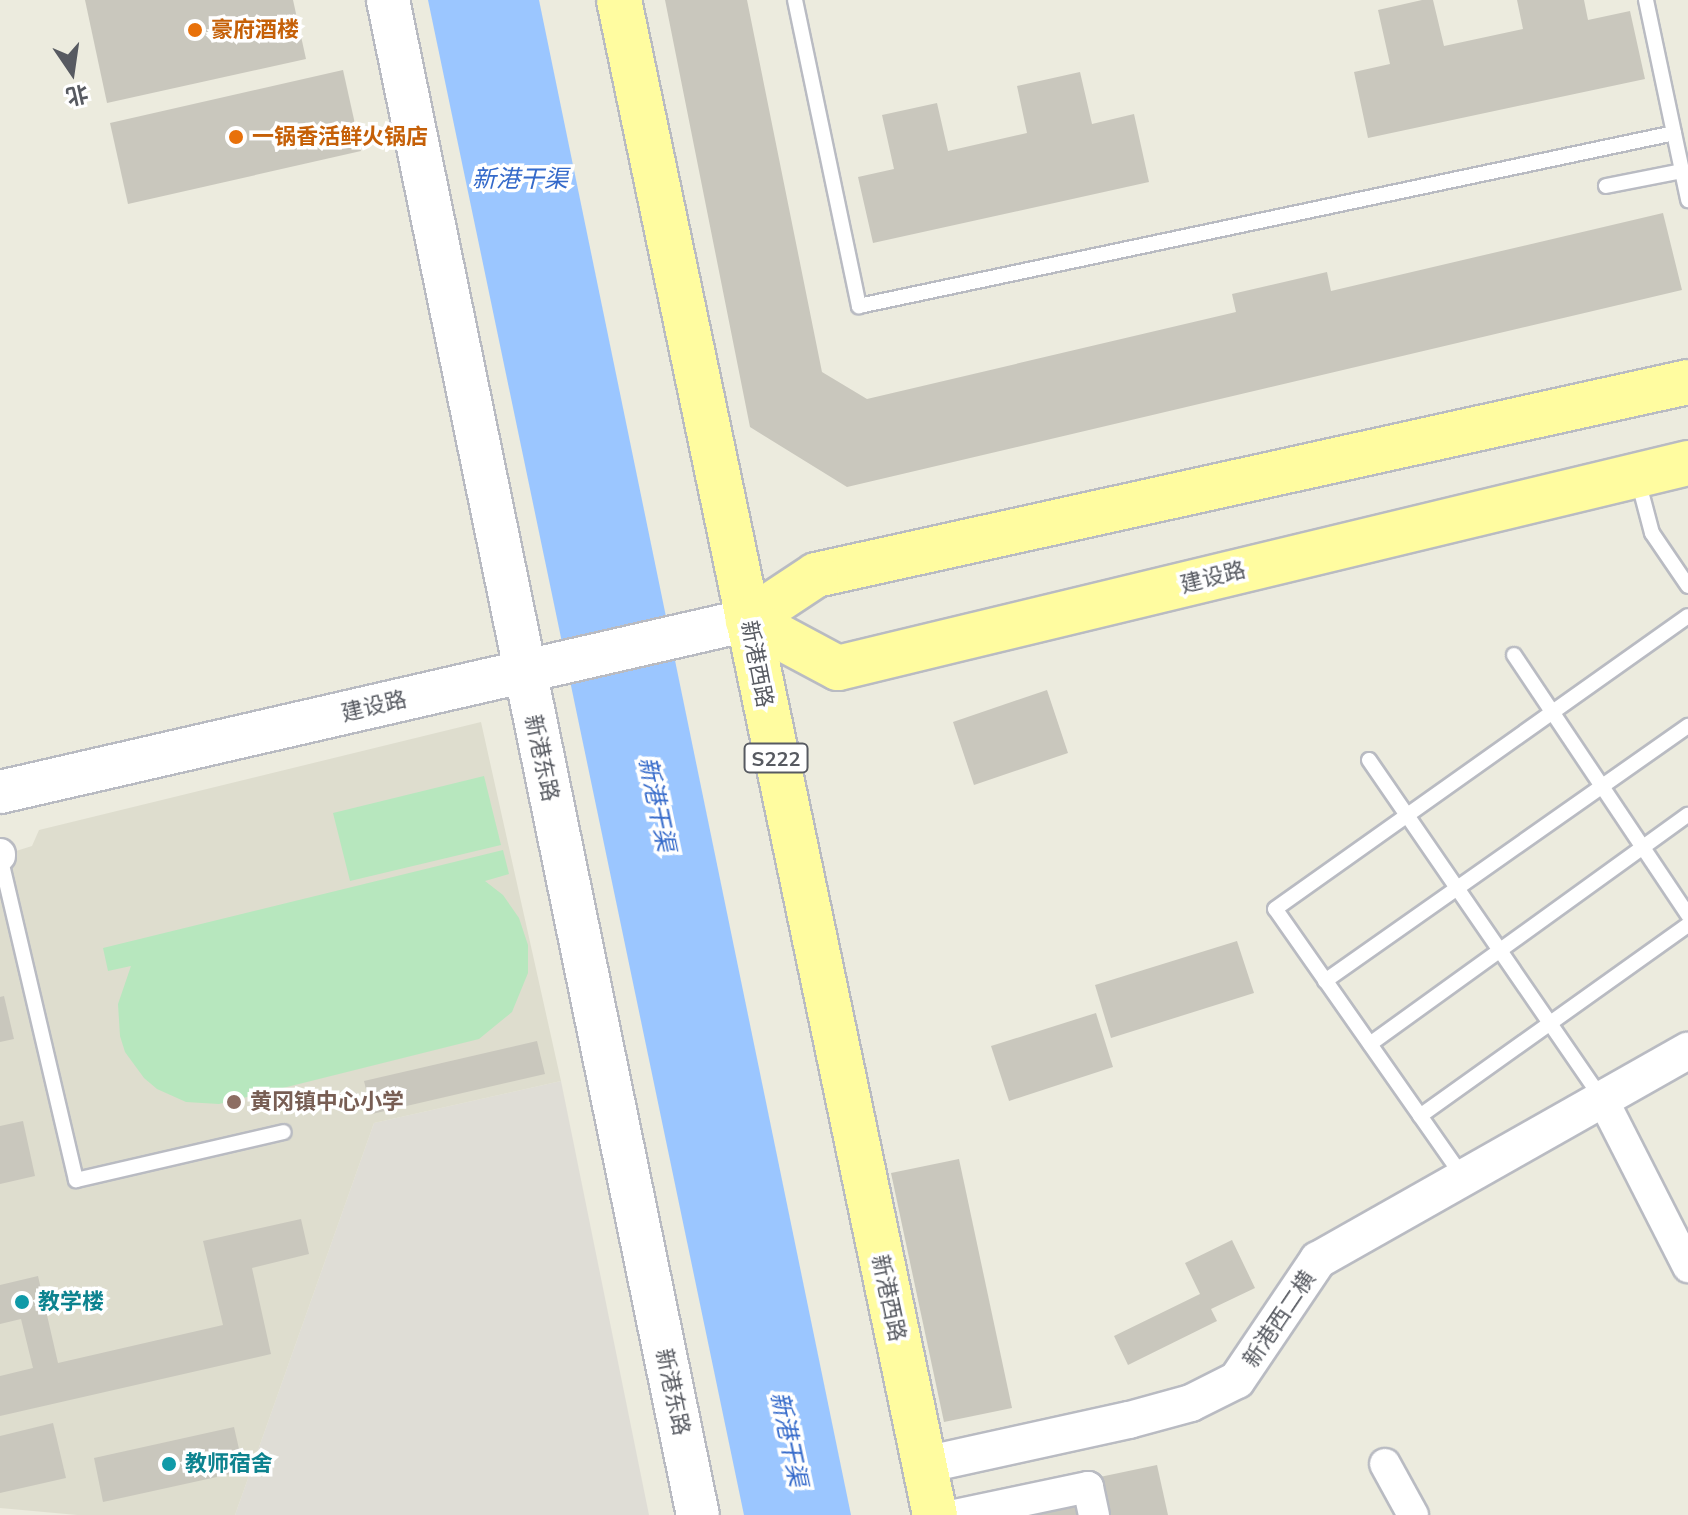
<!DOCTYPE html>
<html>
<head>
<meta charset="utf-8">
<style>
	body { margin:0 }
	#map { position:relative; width:1688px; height:1515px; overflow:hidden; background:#ecebde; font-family:Mulish,"Noto Sans SC",sans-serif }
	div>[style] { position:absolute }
	.industrial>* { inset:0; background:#dfddd6 }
	.education>* { inset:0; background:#deddce }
	.green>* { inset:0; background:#b7e7be }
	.water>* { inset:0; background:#9bc6ff }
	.building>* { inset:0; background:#c9c7bd }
	.roads { filter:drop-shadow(2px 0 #b9bbc2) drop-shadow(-2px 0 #b9bbc2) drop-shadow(0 2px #b9bbc2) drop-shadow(0 -2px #b9bbc2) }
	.service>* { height:14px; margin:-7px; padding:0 7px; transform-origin:7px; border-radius:7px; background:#fff }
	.minor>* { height:30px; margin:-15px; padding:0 15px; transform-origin:15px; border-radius:15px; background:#fff }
	.tertiary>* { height:36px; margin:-18px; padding:0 18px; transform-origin:18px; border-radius:18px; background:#fff }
	.secondary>* { height:42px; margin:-21px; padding:0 21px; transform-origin:21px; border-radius:21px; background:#fff }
	.primary>* { height:44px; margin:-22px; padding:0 22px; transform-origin:22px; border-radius:22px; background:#fffca0 }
	.dots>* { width:22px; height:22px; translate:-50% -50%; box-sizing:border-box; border:4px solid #fff; border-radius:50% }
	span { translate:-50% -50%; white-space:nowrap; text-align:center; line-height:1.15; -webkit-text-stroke:7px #fff; paint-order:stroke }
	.shield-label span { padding:2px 6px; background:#fff; border:2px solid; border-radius:6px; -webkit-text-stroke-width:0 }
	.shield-label { font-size:20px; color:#575a61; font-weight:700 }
	.food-label { font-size:22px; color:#c56008; font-weight:700 }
	.left { translate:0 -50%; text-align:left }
	.street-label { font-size:22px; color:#575a61 }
	.education-label { font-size:22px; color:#785e54; font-weight:700 }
	.culture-label { font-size:22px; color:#0d838f; font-weight:700 }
	.water-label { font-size:24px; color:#356aca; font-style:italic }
	.north { position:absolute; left:32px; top:32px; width:80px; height:80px; -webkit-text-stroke:6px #fff; paint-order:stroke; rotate:167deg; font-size:22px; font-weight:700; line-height:32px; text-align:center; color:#575a61 }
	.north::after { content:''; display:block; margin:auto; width:28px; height:36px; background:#575a61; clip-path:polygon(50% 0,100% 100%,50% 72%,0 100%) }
</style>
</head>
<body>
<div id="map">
	<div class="industrial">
		<div style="clip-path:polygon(561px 1081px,649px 1515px,235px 1515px,374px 1123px)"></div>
	</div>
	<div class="education">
		<div style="clip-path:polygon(481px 722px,561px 1081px,374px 1123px,235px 1515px,77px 1515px,0 1508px,0 856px,32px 846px,39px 830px)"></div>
	</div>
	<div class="green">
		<div style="clip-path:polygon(484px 776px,501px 845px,350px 881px,333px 813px)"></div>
		<div style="clip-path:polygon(503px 850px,509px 874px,485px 881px,503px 895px,519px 918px,528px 945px,528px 973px,512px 1012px,479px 1039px,219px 1104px,186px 1102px,157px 1089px,144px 1078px,125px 1052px,120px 1036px,118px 1004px,131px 966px,108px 971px,103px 948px)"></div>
	</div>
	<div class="water">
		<div style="clip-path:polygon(428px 0,539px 0,851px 1515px,744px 1515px)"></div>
	</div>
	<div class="building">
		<div style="clip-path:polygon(85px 0,293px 0,306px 59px,107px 103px)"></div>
		<div style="clip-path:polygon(665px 0,747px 0,822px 372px,867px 399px,1236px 312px,1232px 294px,1327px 272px,1331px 291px,1663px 213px,1682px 290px,847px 487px,750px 427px)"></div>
		<div style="clip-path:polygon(1422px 0,1433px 0,1444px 46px,1523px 29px,1517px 0,1584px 0,1588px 20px,1630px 11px,1645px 79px,1368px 138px,1354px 72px,1390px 64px,1378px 10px)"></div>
		<div style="clip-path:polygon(343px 70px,361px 151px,128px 204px,110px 123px)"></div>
		<div style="clip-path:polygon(1080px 72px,1092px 124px,1134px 114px,1149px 182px,873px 243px,858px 177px,894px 169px,882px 115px,937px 103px,948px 151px,1027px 133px,1017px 86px)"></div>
		<div style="clip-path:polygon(1047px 690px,1068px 753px,974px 785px,953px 722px)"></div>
		<div style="clip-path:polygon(1237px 941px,1254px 993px,1111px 1038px,1095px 985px)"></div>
		<div style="clip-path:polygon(4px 996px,14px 1039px,0 1042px,0 997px)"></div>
		<div style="clip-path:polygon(1096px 1013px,1113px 1067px,1009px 1101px,991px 1046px)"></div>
		<div style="clip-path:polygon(537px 1041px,545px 1074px,372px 1114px,364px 1081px)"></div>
		<div style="clip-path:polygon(23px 1121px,35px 1176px,0 1184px,0 1126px)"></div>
		<div style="clip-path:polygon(959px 1159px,1012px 1408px,944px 1422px,891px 1173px)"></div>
		<div style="clip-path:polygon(301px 1219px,309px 1254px,252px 1268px,271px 1354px,0 1416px,0 1376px,33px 1368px,21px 1319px,0 1324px,0 1285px,38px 1276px,58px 1363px,223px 1325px,203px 1241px)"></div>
		<div style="clip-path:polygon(1232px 1240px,1255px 1288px,1211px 1309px,1217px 1321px,1128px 1365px,1114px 1336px,1200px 1294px,1185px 1263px)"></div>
		<div style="clip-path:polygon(53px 1423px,66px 1478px,0 1493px,0 1436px)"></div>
		<div style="clip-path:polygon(234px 1427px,244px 1471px,103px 1502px,94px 1458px)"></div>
		<div style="clip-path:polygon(1157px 1465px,1168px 1515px,1103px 1515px,1095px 1478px)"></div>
		<div style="clip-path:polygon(1082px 1501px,1085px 1515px,1025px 1515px)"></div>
	</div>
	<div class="roads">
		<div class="service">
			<div style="left:795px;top:0;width:313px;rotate:78.2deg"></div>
			<div style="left:859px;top:306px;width:833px;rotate:-11.98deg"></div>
			<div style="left:1674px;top:133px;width:136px;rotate:-101.9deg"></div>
			<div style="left:1674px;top:133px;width:39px;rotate:78deg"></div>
			<div style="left:1606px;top:186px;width:77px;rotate:-11.2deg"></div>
			<div style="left:1682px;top:171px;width:30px;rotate:78deg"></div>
			<div style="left:1638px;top:480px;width:55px;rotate:75.2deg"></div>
			<div style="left:1652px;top:533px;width:64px;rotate:55.8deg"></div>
			<div style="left:1514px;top:655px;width:313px;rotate:56.2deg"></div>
			<div style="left:1369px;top:760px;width:410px;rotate:55.5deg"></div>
			<div style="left:0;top:856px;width:333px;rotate:76.8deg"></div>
			<div style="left:76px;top:1180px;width:213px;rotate:-13deg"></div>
			<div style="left:1325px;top:981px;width:444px;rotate:-35.1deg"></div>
			<div style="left:1370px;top:1044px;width:392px;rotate:-35.8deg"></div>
			<div style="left:1420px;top:1116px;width:329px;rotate:-35.5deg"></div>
			<div style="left:1463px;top:1177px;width:327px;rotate:-125deg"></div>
			<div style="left:1275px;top:909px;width:506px;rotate:-35.35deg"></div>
		</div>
		<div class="minor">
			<div style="left:0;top:854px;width:2px;rotate:90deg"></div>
			<div style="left:1602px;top:1098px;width:190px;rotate:63deg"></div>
			<div style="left:1385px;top:1464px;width:58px;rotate:61.2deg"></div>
			<div style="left:955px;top:1515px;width:136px;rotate:-11.9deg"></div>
			<div style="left:1088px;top:1487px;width:29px;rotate:78deg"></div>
		</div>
		<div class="tertiary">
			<div style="left:924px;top:1465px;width:210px;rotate:-12.4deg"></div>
			<div style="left:1129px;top:1420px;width:64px;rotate:-15.3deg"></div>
			<div style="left:1191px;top:1403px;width:51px;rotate:-26.6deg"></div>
			<div style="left:1237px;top:1380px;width:145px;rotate:-56deg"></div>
			<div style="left:1318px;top:1260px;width:425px;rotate:-29.5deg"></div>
		</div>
		<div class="secondary">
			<div style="left:388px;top:0;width:1546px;rotate:78.44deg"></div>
			<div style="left:0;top:792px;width:768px;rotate:-12.95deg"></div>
		</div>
		<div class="primary">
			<div style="left:619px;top:0;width:1548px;rotate:78.22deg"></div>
			<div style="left:1688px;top:382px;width:893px;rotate:167.52deg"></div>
			<div style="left:816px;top:575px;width:82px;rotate:146.5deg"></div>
			<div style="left:748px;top:620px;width:102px;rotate:28.1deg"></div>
			<div style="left:838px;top:668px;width:874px;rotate:-13.56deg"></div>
		</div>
	</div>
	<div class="dots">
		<div style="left:195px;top:30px;background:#e8710a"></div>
		<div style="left:236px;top:137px;background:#e8710a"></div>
		<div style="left:234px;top:1102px;background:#8d6e63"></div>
		<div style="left:22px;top:1302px;background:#0f9aa8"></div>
		<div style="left:169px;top:1464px;background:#0f9aa8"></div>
	</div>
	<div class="shield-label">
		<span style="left:776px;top:758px">S222</span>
	</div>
	<div class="food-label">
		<span class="left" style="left:211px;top:30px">豪府酒楼</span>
		<span class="left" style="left:252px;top:137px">一锅香活鲜火锅店</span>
	</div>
	<div class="street-label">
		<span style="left:1213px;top:577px;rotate:-14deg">建设路</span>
		<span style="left:757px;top:664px;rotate:79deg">新港西路</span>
		<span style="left:374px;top:706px;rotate:-13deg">建设路</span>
		<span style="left:542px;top:758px;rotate:78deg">新港东路</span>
		<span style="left:889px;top:1298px;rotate:78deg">新港西路</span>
		<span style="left:1279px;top:1319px;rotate:-56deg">新港西二横</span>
		<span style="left:673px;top:1392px;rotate:78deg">新港东路</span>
	</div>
	<div class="education-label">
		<span class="left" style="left:250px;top:1102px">黄冈镇中心小学</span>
	</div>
	<div class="culture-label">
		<span class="left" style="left:38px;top:1302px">教学楼</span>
		<span class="left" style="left:185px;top:1464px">教师宿舍</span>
	</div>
	<div class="water-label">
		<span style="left:520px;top:179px">新港干渠</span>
		<span style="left:657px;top:804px;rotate:78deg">新港干渠</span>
		<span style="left:789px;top:1439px;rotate:78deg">新港干渠</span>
	</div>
	<div class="north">北</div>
</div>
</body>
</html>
